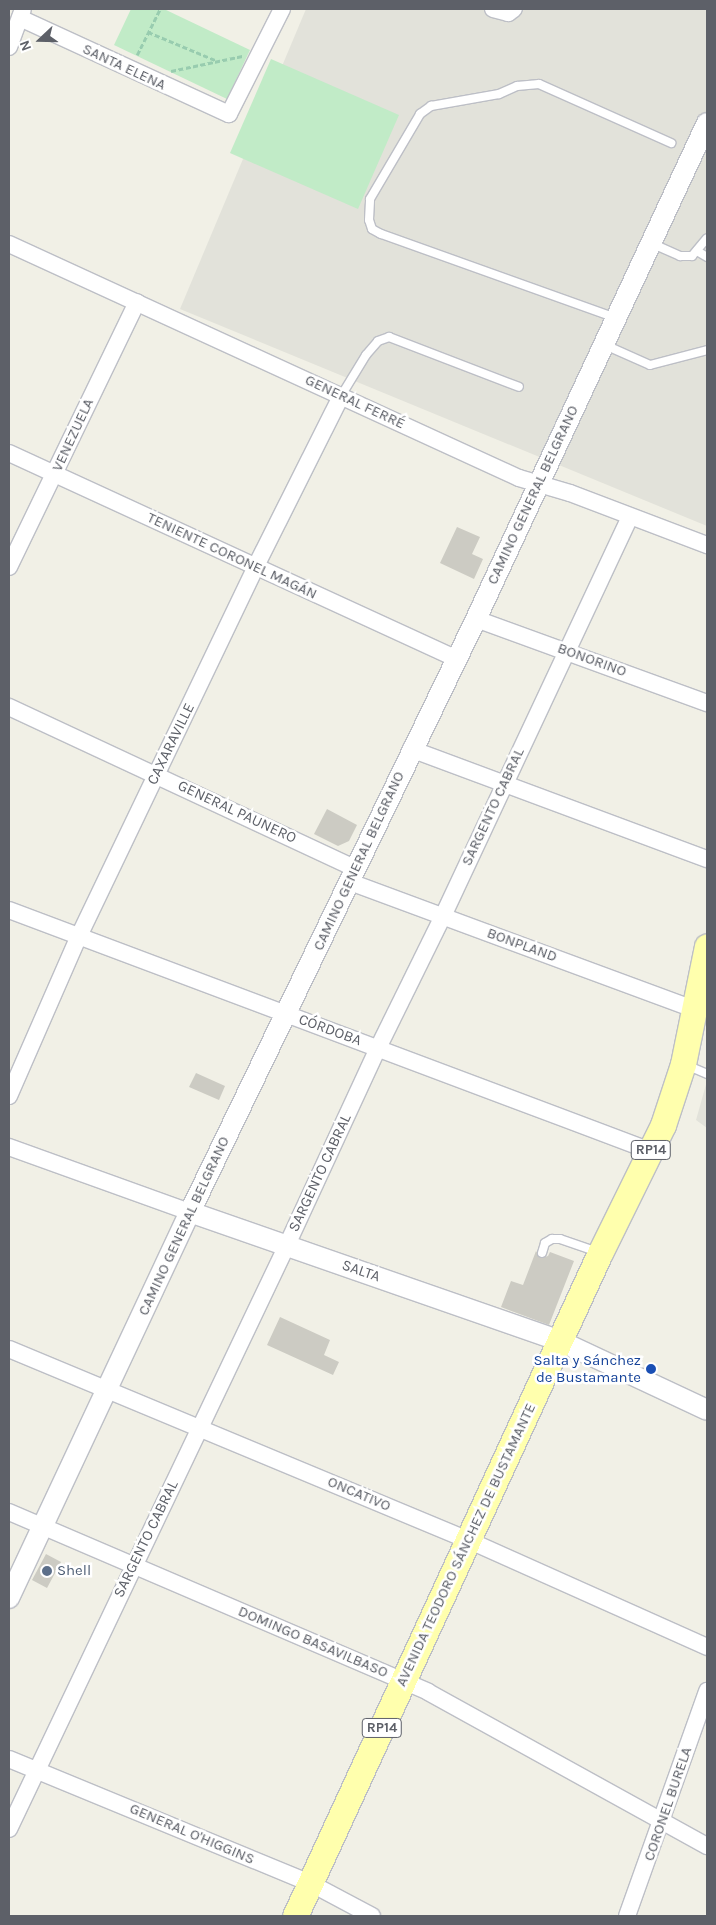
<!DOCTYPE html>
<html>
<head>
<meta charset="utf-8">
<style>
	body { margin:0 }
	#map { position:relative; width:716px; height:1925px; overflow:hidden; background:#f1f0e6; font-family:Karla,sans-serif }
	div>[style] { position:absolute }
	.industrial>* { inset:0; background:#e2e2da }
	.green>* { inset:0; background:#c1ebc7 }
	.building>* { inset:0; background:#cccbc3 }
	.path>* { height:2.5px; margin-top:-1.25px; transform-origin:0; background:repeating-linear-gradient(90deg,#98ccaf 0 5px,transparent 0 7.5px) }
	.roads { filter:drop-shadow(1px 0 #bdbfc6) drop-shadow(-1px 0 #bdbfc6) drop-shadow(0 1px #bdbfc6) drop-shadow(0 -1px #bdbfc6) }
	.service>* { height:8px; margin:-4px; padding:0 4px; transform-origin:4px; border-radius:4px; background:#fff }
	.minor>* { height:16px; margin:-8px; padding:0 8px; transform-origin:8px; border-radius:8px; background:#fff }
	.tertiary>* { height:20px; margin:-10px; padding:0 10px; transform-origin:10px; border-radius:10px; background:#fff }
	.primary>* { height:25px; margin:-12.5px; padding:0 12.5px; transform-origin:12.5px; border-radius:12.5px; background:#ffffad }
	.dots>* { width:14px; height:14px; translate:-50% -50%; box-sizing:border-box; border:2px solid #fff; border-radius:50% }
	span { translate:-50% -50%; white-space:nowrap; text-align:center; line-height:1.15; -webkit-text-stroke:5px #fff; paint-order:stroke }
	.shield-label span { padding:1px 4px; background:#fff; border:1px solid; border-radius:4px; -webkit-text-stroke-width:0 }
	.shield-label { font-size:14px; color:#5d6068; font-weight:700 }
	.street-label { font-size:15px; color:#5d6068 }
	.transit-label { font-size:15px; color:#164399 }
	.right { translate:-100% -50%; text-align:right }
	.service-label { font-size:15px; color:#4e5e75 }
	.left { translate:0 -50%; text-align:left }
	.frame { position:absolute; inset:0; border:10px solid #5d6068; pointer-events:none }
	.north { position:absolute; left:15px; top:15px; width:50px; height:50px; -webkit-text-stroke:4px #fff; paint-order:stroke; rotate:249deg; font-size:14px; font-weight:700; line-height:20px; text-align:center; color:#5d6068 }
	.north::after { content:''; display:block; margin:auto; width:18px; height:22px; background:#5d6068; clip-path:polygon(50% 0,100% 100%,50% 72%,0 100%) }
</style>
</head>
<body>
<div id="map">
	<div class="industrial">
		<div style="clip-path:polygon(306px 9px,707px 9px,707px 526px,180px 309px)"></div>
		<div style="clip-path:polygon(707px 1081px,707px 1128px,696px 1120px)"></div>
	</div>
	<div class="green">
		<div style="clip-path:polygon(131px 9px,164px 9px,250px 50px,227px 99px,114px 45px)"></div>
		<div style="clip-path:polygon(271px 59px,399px 115px,358px 209px,230px 153px)"></div>
	</div>
	<div class="building">
		<div style="clip-path:polygon(457px 527px,480px 537px,472px 554px,483px 559px,474px 579px,440px 563px)"></div>
		<div style="clip-path:polygon(327px 809px,357px 825px,349px 841px,338px 846px,314px 834px)"></div>
		<div style="clip-path:polygon(196px 1073px,225px 1086px,219px 1100px,189px 1087px)"></div>
		<div style="clip-path:polygon(536px 1251px,541px 1258px,548px 1256px,550px 1252px,574px 1261px,549px 1325px,501px 1307px,511px 1281px,523px 1285px)"></div>
		<div style="clip-path:polygon(280px 1317px,330px 1340px,324px 1355px,339px 1362px,333px 1375px,267px 1345px)"></div>
		<div style="clip-path:polygon(46px 1554px,61px 1562px,47px 1588px,32px 1580px)"></div>
	</div>
	<div class="path">
		<div style="left:148px;top:32px;width:73px;rotate:22.7deg"></div>
		<div style="left:137px;top:55px;width:51px;rotate:-63.4deg"></div>
		<div style="left:171px;top:71px;width:73px;rotate:-11.9deg"></div>
	</div>
	<div class="roads">
		<div class="service">
			<div style="left:653px;top:244px;width:30px;rotate:24deg"></div>
			<div style="left:680px;top:256px;width:12px"></div>
			<div style="left:692px;top:256px;width:23px;rotate:-50deg"></div>
			<div style="left:697px;top:251px;width:12px;rotate:31deg"></div>
			<div style="left:616px;top:318px;width:250px;rotate:-160.3deg"></div>
			<div style="left:381px;top:234px;width:10px;rotate:-151deg"></div>
			<div style="left:372px;top:229px;width:9px;rotate:-108deg"></div>
			<div style="left:369px;top:220px;width:21px;rotate:-87deg"></div>
			<div style="left:370px;top:199px;width:99px;rotate:-59.5deg"></div>
			<div style="left:420px;top:114px;width:14px;rotate:-36deg"></div>
			<div style="left:431px;top:106px;width:69px;rotate:-10deg"></div>
			<div style="left:499px;top:94px;width:20px;rotate:-24deg"></div>
			<div style="left:517px;top:86px;width:22px;rotate:-5deg"></div>
			<div style="left:539px;top:84px;width:145px;rotate:24.1deg"></div>
			<div style="left:605px;top:345px;width:49px;rotate:24deg"></div>
			<div style="left:650px;top:365px;width:59px;rotate:-14.7deg"></div>
			<div style="left:341px;top:396px;width:48px;rotate:-58.6deg"></div>
			<div style="left:366px;top:355px;width:18px;rotate:-49deg"></div>
			<div style="left:378px;top:341px;width:12px;rotate:-20deg"></div>
			<div style="left:389px;top:337px;width:139px;rotate:21deg"></div>
			<div style="left:686px;top:1065px;width:23px;rotate:23deg"></div>
			<div style="left:542px;top:1253px;width:10px;rotate:-73deg"></div>
			<div style="left:545px;top:1243px;width:8px;rotate:-30deg"></div>
			<div style="left:552px;top:1239px;width:8px"></div>
			<div style="left:560px;top:1239px;width:40px;rotate:18.9deg"></div>
		</div>
		<div class="minor">
			<div style="left:493px;top:9px;width:16px;rotate:15deg"></div>
			<div style="left:508px;top:13px;width:7px;rotate:-34deg"></div>
			<div style="left:20px;top:18px;width:230px;rotate:24.7deg"></div>
			<div style="left:229px;top:114px;width:118px;rotate:-63.2deg"></div>
			<div style="left:9px;top:47px;width:40px;rotate:-69.8deg"></div>
			<div style="left:9px;top:244px;width:561px;rotate:24.65deg"></div>
			<div style="left:519px;top:478px;width:53px;rotate:16.4deg"></div>
			<div style="left:570px;top:493px;width:147px;rotate:20.8deg"></div>
			<div style="left:9px;top:453px;width:492px;rotate:24.7deg"></div>
			<div style="left:9px;top:567px;width:294px;rotate:-64.2deg"></div>
			<div style="left:476px;top:619px;width:246px;rotate:20deg"></div>
			<div style="left:9px;top:707px;width:383px;rotate:25deg"></div>
			<div style="left:411px;top:749px;width:316px;rotate:20.4deg"></div>
			<div style="left:350px;top:882px;width:367px;rotate:20.3deg"></div>
			<div style="left:9px;top:910px;width:686px;rotate:20.58deg"></div>
			<div style="left:9px;top:1096px;width:175px;rotate:-66.4deg"></div>
			<div style="left:79px;top:936px;width:410px;rotate:-64.4deg"></div>
			<div style="left:256px;top:566px;width:190px;rotate:-63.4deg"></div>
			<div style="left:9px;top:1147px;width:192px;rotate:19.8deg"></div>
			<div style="left:9px;top:1349px;width:497px;rotate:22.6deg"></div>
			<div style="left:468px;top:1540px;width:262px;rotate:24.1deg"></div>
			<div style="left:9px;top:1512px;width:456px;rotate:23.2deg"></div>
			<div style="left:428px;top:1692px;width:319px;rotate:28.9deg"></div>
			<div style="left:9px;top:1759px;width:326px;rotate:22.4deg"></div>
			<div style="left:310px;top:1883px;width:70px;rotate:28deg"></div>
			<div style="left:9px;top:1829px;width:647px;rotate:-64.54deg"></div>
			<div style="left:287px;top:1245px;width:217px;rotate:-65.2deg"></div>
			<div style="left:378px;top:1048px;width:147px;rotate:-63.8deg"></div>
			<div style="left:443px;top:916px;width:441px;rotate:-64.9deg"></div>
			<div style="left:627px;top:1916px;width:239px;rotate:-70.4deg"></div>
		</div>
		<div class="tertiary">
			<div style="left:190px;top:1212px;width:392px;rotate:19.2deg"></div>
			<div style="left:560px;top:1341px;width:162px;rotate:25.1deg"></div>
			<div style="left:9px;top:1598px;width:426px;rotate:-64.9deg"></div>
			<div style="left:190px;top:1212px;width:658px;rotate:-64.25deg"></div>
			<div style="left:476px;top:619px;width:547px;rotate:-65.03deg"></div>
		</div>
		<div class="primary">
			<div style="left:295px;top:1916px;width:730px;rotate:-65.3deg"></div>
			<div style="left:600px;top:1253px;width:143px;rotate:-63.8deg"></div>
			<div style="left:663px;top:1125px;width:64px;rotate:-71.8deg"></div>
			<div style="left:683px;top:1064px;width:120px;rotate:-78.5deg"></div>
		</div>
	</div>
	<div class="dots">
		<div style="left:651px;top:1369px;background:#1a4fb4"></div>
		<div style="left:47px;top:1571px;background:#5c6f8a"></div>
	</div>
	<div class="shield-label">
		<span style="left:651px;top:1150px">RP14</span>
		<span style="left:382px;top:1728px">RP14</span>
	</div>
	<div class="street-label">
		<span style="left:124px;top:67px;rotate:25deg">SANTA ELENA</span>
		<span style="left:355px;top:402px;rotate:25deg">GENERAL FERRÉ</span>
		<span style="left:73px;top:435px;rotate:-65deg">VENEZUELA</span>
		<span style="left:533px;top:495px;rotate:-65deg">CAMINO GENERAL BELGRANO</span>
		<span style="left:232px;top:556px;rotate:25deg">TENIENTE CORONEL MAGÁN</span>
		<span style="left:592px;top:660px;rotate:20deg">BONORINO</span>
		<span style="left:171px;top:744px;rotate:-64deg">CAXARAVILLE</span>
		<span style="left:493px;top:807px;rotate:-65deg">SARGENTO CABRAL</span>
		<span style="left:237px;top:812px;rotate:25deg">GENERAL PAUNERO</span>
		<span style="left:359px;top:861px;rotate:-65deg">CAMINO GENERAL BELGRANO</span>
		<span style="left:522px;top:945px;rotate:20deg">BONPLAND</span>
		<span style="left:330px;top:1030px;rotate:20deg">CÓRDOBA</span>
		<span style="left:320px;top:1173px;rotate:-65deg">SARGENTO CABRAL</span>
		<span style="left:184px;top:1226px;rotate:-65deg">CAMINO GENERAL BELGRANO</span>
		<span style="left:361px;top:1271px;rotate:19deg">SALTA</span>
		<span style="left:359px;top:1494px;rotate:23deg">ONCATIVO</span>
		<span style="left:146px;top:1539px;rotate:-64deg">SARGENTO CABRAL</span>
		<span style="left:466px;top:1545px;rotate:-65deg">AVENIDA TEODORO SÁNCHEZ DE BUSTAMANTE</span>
		<span style="left:313px;top:1642px;rotate:23deg">DOMINGO BASAVILBASO</span>
		<span style="left:668px;top:1804px;rotate:-71deg">CORONEL BURELA</span>
		<span style="left:192px;top:1834px;rotate:23deg">GENERAL O'HIGGINS</span>
	</div>
	<div class="transit-label">
		<span class="right" style="left:641px;top:1369px">Salta y Sánchez<br>de Bustamante</span>
	</div>
	<div class="service-label">
		<span class="left" style="left:57px;top:1571px">Shell</span>
	</div>
	<div class="frame"></div>
	<div class="north">N</div>
</div>
</body>
</html>
